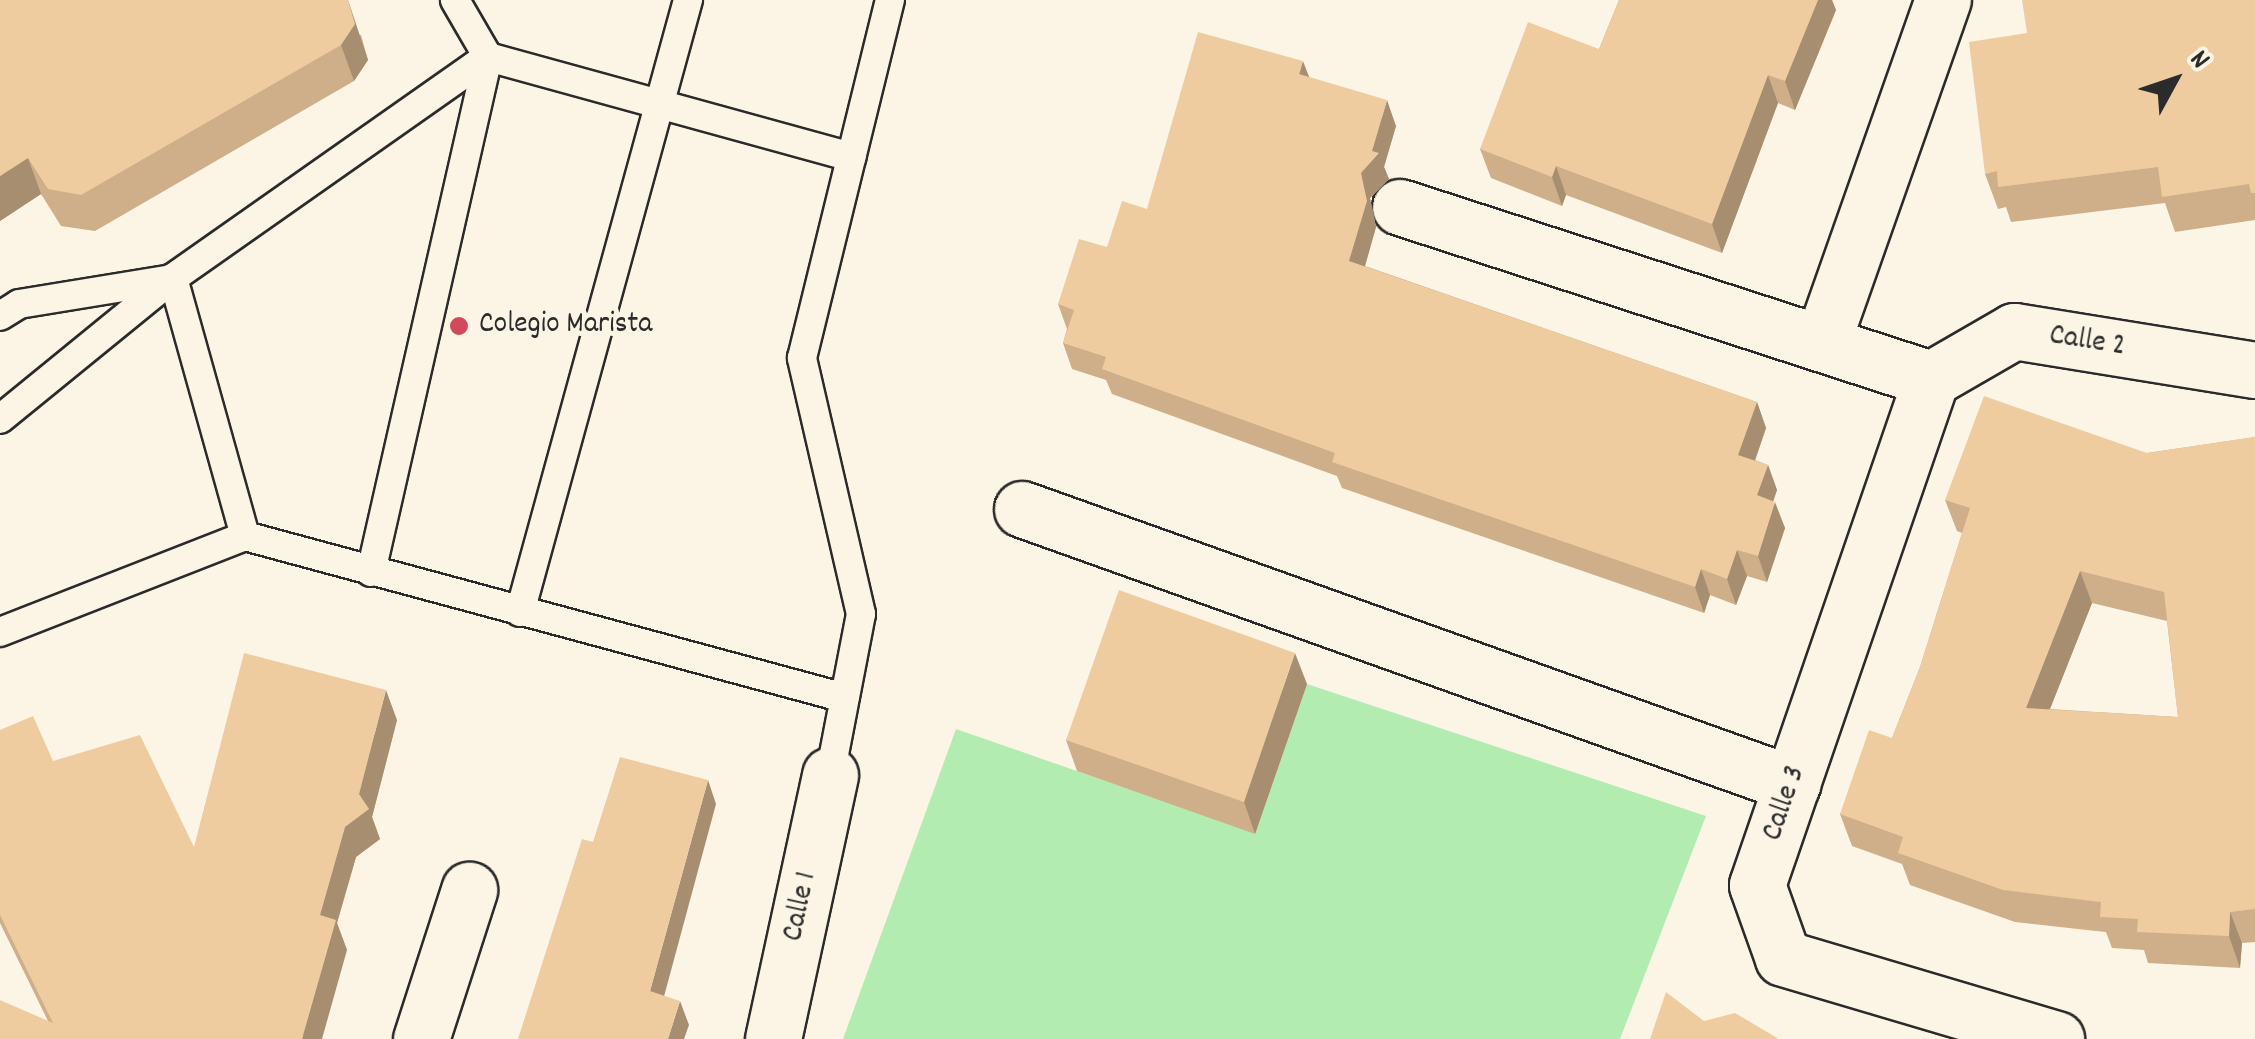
<!DOCTYPE html>
<html>
<head>
<meta charset="utf-8">
<style>
	body { margin:0 }
	#map { position:relative; width:2255px; height:1039px; overflow:hidden; background:#fcf5e5; font-family:Dekko,sans-serif }
	div>[style] { position:absolute }
	.green>* { inset:0; background:#b2ecb0 }
	.roads { filter:drop-shadow(2px 0 #2b2b2b) drop-shadow(-2px 0 #2b2b2b) drop-shadow(0 2px #2b2b2b) drop-shadow(0 -2px #2b2b2b) }
	.service>* { height:28px; margin:-14px; padding:0 14px; transform-origin:14px; border-radius:14px; background:#fcf5e5 }
	.minor>* { height:55px; margin:-27.5px; padding:0 27.5px; transform-origin:27.5px; border-radius:27.5px; background:#fcf5e5 }
	.wall>* { inset:0; background:#ceaf8a }
	.shaded-wall>* { inset:0; background:#a78e70 }
	.building>* { inset:0; background:#efcba0 }
	.dots>* { width:28px; height:28px; translate:-50% -50%; box-sizing:border-box; border:5px solid #fcf5e5; border-radius:50% }
	span { translate:-50% -50%; white-space:nowrap; text-align:center; line-height:1.15; -webkit-text-stroke:10px #fcf5e5; paint-order:stroke }
	.poi-label { font-size:30px; color:#2b2b2b }
	.left { translate:0 -50%; text-align:left }
	.street-label { font-size:30px; color:#2b2b2b }
	.north { position:absolute; left:2125px; top:30px; width:100px; height:100px; -webkit-text-stroke:8px #fcf5e5; paint-order:stroke; rotate:50deg; font-size:28px; font-weight:700; line-height:40px; text-align:center; color:#2b2b2b }
	.north::after { content:''; display:block; margin:auto; width:35px; height:45px; background:#2b2b2b; clip-path:polygon(50% 0,100% 100%,50% 72%,0 100%) }
</style>
</head>
<body>
<div id="map">
	<div class="green">
		<div style="clip-path:polygon(1307px 684px,1706px 816px,1620px 1039px,843px 1039px,956px 729px,1255px 833px)"></div>
	</div>
	<div class="roads">
		<div class="service">
			<div style="left:488px;top:57px;width:377px;rotate:15.4deg"></div>
			<div style="left:173px;top:278px;width:268px;rotate:74.4deg"></div>
			<div style="left:0;top:316px;width:22px;rotate:-32deg"></div>
			<div style="left:19px;top:304px;width:155px;rotate:-9.3deg"></div>
			<div style="left:0;top:419px;width:223px;rotate:-39.2deg"></div>
			<div style="left:173px;top:278px;width:385px;rotate:-35.1deg"></div>
			<div style="left:371px;top:572px;width:528px;rotate:-77.2deg"></div>
			<div style="left:488px;top:57px;width:66px;rotate:-120.1deg"></div>
			<div style="left:520px;top:612px;width:635px;rotate:-74.65deg"></div>
			<div style="left:0;top:632px;width:263px;rotate:-21.4deg"></div>
			<div style="left:245px;top:536px;width:621px;rotate:15.11deg"></div>
			<div style="left:830px;top:775px;width:164px;rotate:-79.1deg"></div>
			<div style="left:861px;top:614px;width:263px;rotate:-103deg"></div>
			<div style="left:802px;top:358px;width:369px;rotate:-76.2deg"></div>
		</div>
		<div class="minor">
			<div style="left:1400px;top:207px;width:558px;rotate:17.95deg"></div>
			<div style="left:1823px;top:340px;width:361px;rotate:-70.6deg"></div>
			<div style="left:1931px;top:379px;width:535px;rotate:108.98deg"></div>
			<div style="left:1757px;top:885px;width:77px;rotate:70.4deg"></div>
			<div style="left:1783px;top:958px;width:285px;rotate:16.5deg"></div>
			<div style="left:1931px;top:379px;width:96px;rotate:-30deg"></div>
			<div style="left:2014px;top:331px;width:244px;rotate:9.2deg"></div>
			<div style="left:1022px;top:509px;width:818px;rotate:19.65deg"></div>
			<div style="left:421px;top:1039px;width:157px;rotate:-72.1deg"></div>
			<div style="left:773px;top:1039px;width:270px;rotate:-77.8deg"></div>
		</div>
	</div>
	<div class="wall">
		<div style="clip-path:polygon(0 0,361px 35px,368px 60px,354px 81px,95px 231px,61px 226px,41px 194px,0 221px)"></div>
		<div style="clip-path:polygon(1619px 0,1832px 0,1836px 10px,1795px 110px,1778px 103px,1722px 253px,1566px 195px,1562px 206px,1491px 178px,1480px 149px,1599px 49px)"></div>
		<div style="clip-path:polygon(2255px 0,2255px 220px,2175px 232px,2165px 203px,2011px 222px,2006px 207px,1998px 209px,1985px 174px)"></div>
		<div style="clip-path:polygon(1309px 77px,1396px 126px,1384px 167px,1389px 179px,1370px 198px,1376px 227px,1365px 266px,1757px 402px,1766px 428px,1755px 460px,1768px 465px,1777px 490px,1773px 502px,1785px 528px,1767px 582px,1747px 576px,1736px 605px,1710px 595px,1704px 613px,1342px 488px,1337px 476px,1112px 394px,1106px 380px,1072px 369px,1063px 343px,1067px 329px,1058px 304px,1107px 247px)"></div>
		<div style="clip-path:polygon(evenodd,2255px 437px,2255px 942px,2242px 943px,2240px 968px,2148px 963px,2144px 950px,2112px 948px,2106px 932px,2015px 922px,1910px 885px,1902px 864px,1852px 846px,1840px 814px,1892px 738px,1920px 667px,1962px 533px,1957px 531px,1945px 500px,2147px 453px,2255px 437px,2092px 603px,2167px 621px,2178px 717px,2050px 709px,2092px 603px)"></div>
		<div style="clip-path:polygon(1307px 684px,1255px 834px,1077px 771px,1066px 740px)"></div>
		<div style="clip-path:polygon(397px 720px,372px 817px,380px 839px,356px 857px,337px 923px,347px 950px,0 1039px,48px 1021px,0 923px,0 730px,194px 847px)"></div>
	</div>
	<div class="shaded-wall">
		<div style="clip-path:polygon(348px 0,368px 60px,354px 81px,341px 45px)"></div>
		<div style="clip-path:polygon(1818px 0,1832px 0,1836px 10px,1795px 110px,1785px 81px)"></div>
		<div style="clip-path:polygon(1303px 61px,1313px 87px,1299px 74px)"></div>
		<div style="clip-path:polygon(1768px 75px,1778px 103px,1722px 253px,1712px 224px)"></div>
		<div style="clip-path:polygon(1387px 100px,1396px 126px,1384px 167px,1389px 179px,1370px 198px,1376px 227px,1359px 287px,1349px 261px,1361px 173px,1372px 151px)"></div>
		<div style="clip-path:polygon(28px 158px,41px 194px,0 221px,0 176px)"></div>
		<div style="clip-path:polygon(1556px 166px,1566px 195px,1562px 206px,1552px 177px)"></div>
		<div style="clip-path:polygon(1757px 402px,1766px 428px,1748px 481px,1738px 455px)"></div>
		<div style="clip-path:polygon(1768px 465px,1777px 490px,1766px 521px,1757px 495px)"></div>
		<div style="clip-path:polygon(1775px 502px,1785px 528px,1767px 582px,1758px 556px)"></div>
		<div style="clip-path:polygon(1737px 550px,1747px 576px,1736px 605px,1727px 579px)"></div>
		<div style="clip-path:polygon(1701px 569px,1710px 595px,1704px 613px,1695px 587px)"></div>
		<div style="clip-path:polygon(2080px 571px,2092px 603px,2038px 739px,2026px 708px)"></div>
		<div style="clip-path:polygon(1295px 653px,1307px 684px,1255px 834px,1244px 802px)"></div>
		<div style="clip-path:polygon(386px 690px,397px 720px,372px 817px,380px 839px,356px 857px,337px 923px,347px 950px,322px 1039px,302px 1039px,320px 915px,345px 827px,359px 794px)"></div>
		<div style="clip-path:polygon(708px 780px,716px 804px,659px 1015px,650px 991px)"></div>
		<div style="clip-path:polygon(2230px 912px,2242px 943px,2240px 968px,2229px 936px)"></div>
		<div style="clip-path:polygon(680px 1001px,689px 1025px,684px 1039px,668px 1039px)"></div>
	</div>
	<div class="building">
		<div style="clip-path:polygon(0 0,348px 0,355px 24px,341px 45px,81px 195px,48px 189px,28px 158px,0 176px)"></div>
		<div style="clip-path:polygon(1619px 0,1818px 0,1785px 81px,1768px 75px,1712px 224px,1556px 166px,1552px 177px,1480px 149px,1528px 22px,1599px 49px)"></div>
		<div style="clip-path:polygon(2022px 0,2255px 0,2255px 193px,2251px 193px,2249px 184px,2162px 197px,2158px 167px,1998px 187px,1997px 171px,1985px 174px,1969px 42px,2027px 33px)"></div>
		<div style="clip-path:polygon(1198px 32px,1303px 61px,1299px 74px,1387px 100px,1372px 151px,1379px 153px,1361px 173px,1367px 201px,1349px 261px,1757px 402px,1738px 455px,1768px 465px,1757px 495px,1775px 502px,1758px 556px,1737px 550px,1727px 579px,1701px 569px,1695px 587px,1332px 462px,1335px 453px,1102px 369px,1106px 357px,1063px 343px,1074px 310px,1058px 304px,1079px 239px,1107px 247px,1122px 201px,1147px 209px)"></div>
		<div style="clip-path:polygon(evenodd,1984px 396px,2147px 453px,2255px 437px,2255px 909px,2230px 912px,2229px 936px,2137px 932px,2138px 919px,2100px 917px,2101px 902px,2003px 890px,1898px 853px,1903px 837px,1840px 814px,1869px 730px,1892px 738px,1920px 667px,1970px 508px,1945px 500px,1984px 396px,2080px 571px,2164px 592px,2178px 717px,2026px 708px,2080px 571px)"></div>
		<div style="clip-path:polygon(1119px 590px,1295px 653px,1244px 802px,1066px 740px)"></div>
		<div style="clip-path:polygon(244px 653px,386px 690px,359px 794px,369px 809px,345px 827px,320px 915px,336px 920px,302px 1039px,0 1039px,0 1000px,53px 1023px,0 915px,0 730px,33px 716px,53px 761px,140px 735px,194px 847px)"></div>
		<div style="clip-path:polygon(620px 757px,708px 780px,650px 991px,680px 1001px,668px 1039px,518px 1039px,582px 839px,593px 842px)"></div>
		<div style="clip-path:polygon(1666px 992px,1704px 1021px,1735px 1013px,1779px 1039px,1650px 1039px)"></div>
	</div>
	<div class="dots">
		<div style="left:459px;top:326px;background:#d1495b"></div>
	</div>
	<div class="poi-label">
		<span class="left" style="left:479px;top:326px">Colegio Marista</span>
	</div>
	<div class="street-label">
		<span style="left:2087px;top:343px;rotate:9deg">Calle 2</span>
		<span style="left:1786px;top:804px;rotate:-71deg">Calle 3</span>
		<span style="left:802px;top:907px;rotate:-78deg">Calle 1</span>
	</div>
	<div class="north">N</div>
</div>
</body>
</html>
